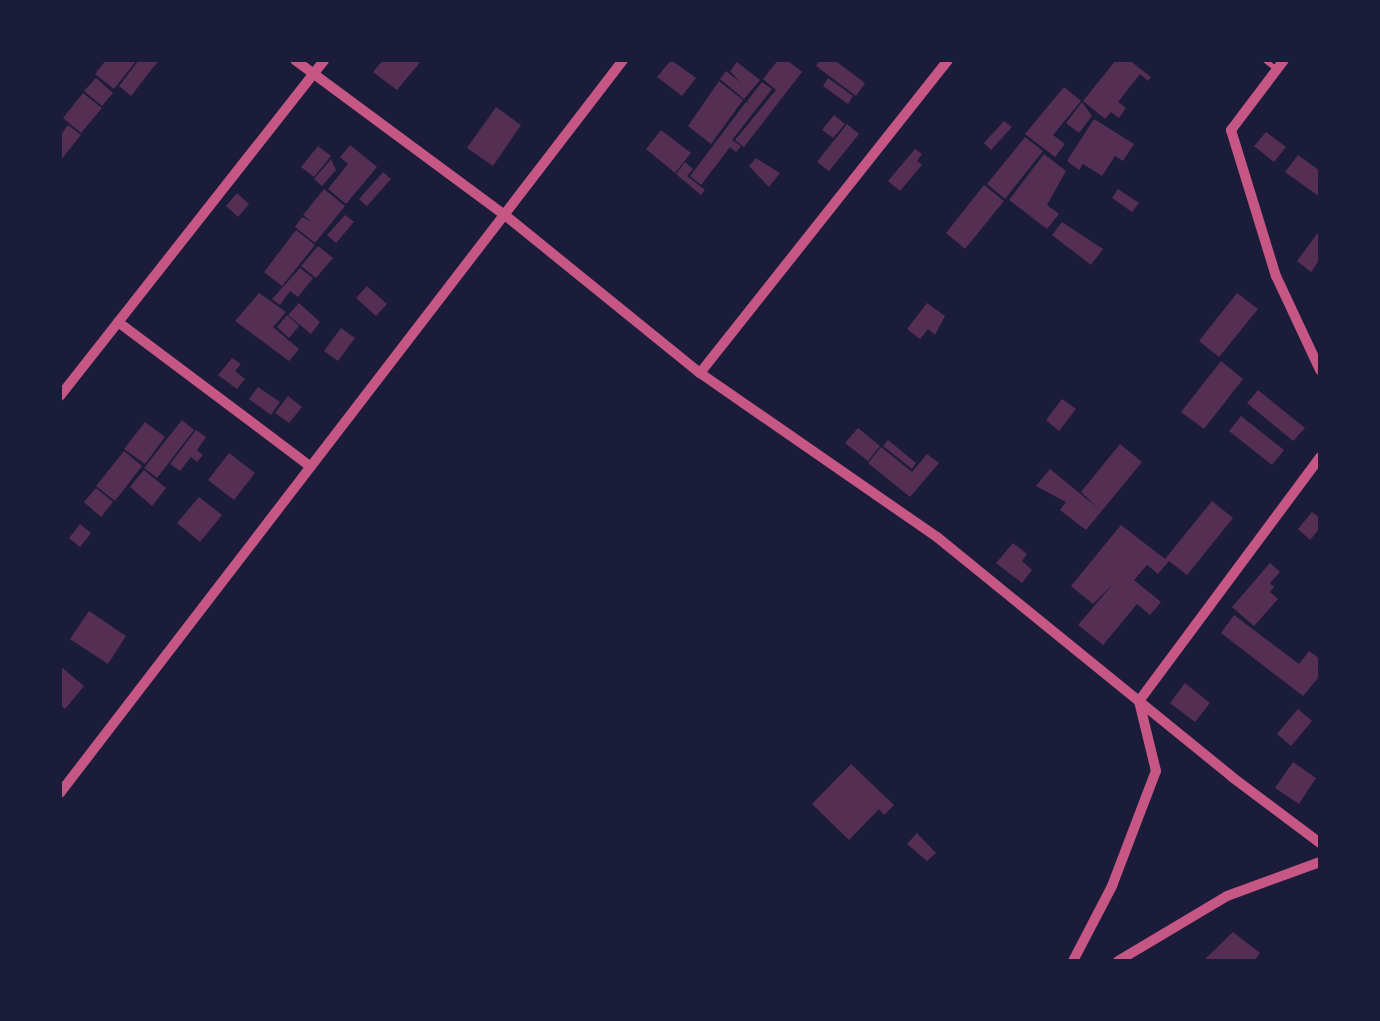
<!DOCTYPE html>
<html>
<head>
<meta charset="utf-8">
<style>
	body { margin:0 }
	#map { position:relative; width:1380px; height:1021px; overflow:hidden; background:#1b1b3a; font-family:"Titillium Web",sans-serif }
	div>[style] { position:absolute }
	.building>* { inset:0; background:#542f53 }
	.service>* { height:5px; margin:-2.5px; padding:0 2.5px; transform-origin:2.5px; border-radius:2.5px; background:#c65784 }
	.minor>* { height:10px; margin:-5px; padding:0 5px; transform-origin:5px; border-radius:5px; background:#c65784 }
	span { translate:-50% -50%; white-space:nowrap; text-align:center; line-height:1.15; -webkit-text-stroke:9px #1b1b3a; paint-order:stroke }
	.frame { position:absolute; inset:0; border:62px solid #1b1b3a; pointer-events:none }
</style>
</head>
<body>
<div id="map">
	<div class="building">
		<div style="clip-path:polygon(106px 60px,137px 60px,114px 89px,95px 74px)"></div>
		<div style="clip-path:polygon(139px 60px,159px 60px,131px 96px,119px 86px)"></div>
		<div style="clip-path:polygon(383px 60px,422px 60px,397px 90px,373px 72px)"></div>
		<div style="clip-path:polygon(671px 60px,696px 78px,682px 96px,657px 77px)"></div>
		<div style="clip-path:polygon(778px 60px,787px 60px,802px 72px,744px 147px,735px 140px,776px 90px,763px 79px)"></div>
		<div style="clip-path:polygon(820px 60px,834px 60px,865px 83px,856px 96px,816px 66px)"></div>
		<div style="clip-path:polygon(1116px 60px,1129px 60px,1151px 77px,1148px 81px,1140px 74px,1118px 102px,1126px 108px,1119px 118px,1111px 112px,1105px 119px,1083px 101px)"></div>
		<div style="clip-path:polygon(737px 62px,760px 80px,744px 99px,720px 79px,726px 71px,741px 83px,730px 71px)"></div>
		<div style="clip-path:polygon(96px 78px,113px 93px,102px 106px,84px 91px)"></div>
		<div style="clip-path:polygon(828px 78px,853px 96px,848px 104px,823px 86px)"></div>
		<div style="clip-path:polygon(719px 81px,743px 100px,711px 144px,688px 126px)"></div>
		<div style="clip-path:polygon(762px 82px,772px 89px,732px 140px,741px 146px,736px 152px,730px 147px,701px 185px,690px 176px,746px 102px,750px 104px,747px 101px)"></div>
		<div style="clip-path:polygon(1064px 87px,1081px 101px,1053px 135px,1065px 144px,1055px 157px,1025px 134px)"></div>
		<div style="clip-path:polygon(83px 93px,102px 108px,81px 133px,63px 118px)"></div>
		<div style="clip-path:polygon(1082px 102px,1092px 116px,1079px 133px,1066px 123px)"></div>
		<div style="clip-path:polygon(496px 107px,521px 125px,493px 166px,467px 148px)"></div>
		<div style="clip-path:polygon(834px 115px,845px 124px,833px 138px,822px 130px)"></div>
		<div style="clip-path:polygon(1094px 119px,1134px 144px,1123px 161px,1115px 156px,1102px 176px,1083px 164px,1079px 170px,1067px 161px)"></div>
		<div style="clip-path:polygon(1004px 121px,1012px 127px,991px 150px,984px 143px)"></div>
		<div style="clip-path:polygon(847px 124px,859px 134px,829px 171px,817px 162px)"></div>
		<div style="clip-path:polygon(68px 125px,81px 135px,60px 161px,60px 136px)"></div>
		<div style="clip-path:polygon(661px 130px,691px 153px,675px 173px,646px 149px)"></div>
		<div style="clip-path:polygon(1266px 132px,1286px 147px,1274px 162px,1254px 146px)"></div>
		<div style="clip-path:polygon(1025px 137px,1043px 151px,1005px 199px,987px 184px)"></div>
		<div style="clip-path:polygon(350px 145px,377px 167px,346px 204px,328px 189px,348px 164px,340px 157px)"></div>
		<div style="clip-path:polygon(318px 146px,331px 156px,314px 177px,301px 167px)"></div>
		<div style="clip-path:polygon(915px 149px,922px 154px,917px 161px,922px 165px,900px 191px,888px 181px)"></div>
		<div style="clip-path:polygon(1044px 154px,1066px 171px,1047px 205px,1059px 214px,1047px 229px,1009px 200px)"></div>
		<div style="clip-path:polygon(1298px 155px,1320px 171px,1320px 197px,1285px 172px)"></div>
		<div style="clip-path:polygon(756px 158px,780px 173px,769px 187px,749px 166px)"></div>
		<div style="clip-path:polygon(331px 159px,336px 170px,322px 186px,314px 179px)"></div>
		<div style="clip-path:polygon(685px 162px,693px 169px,687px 176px,705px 190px,701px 195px,676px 174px)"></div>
		<div style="clip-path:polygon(383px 172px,391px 179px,367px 206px,359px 199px)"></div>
		<div style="clip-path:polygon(984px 185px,1004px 201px,965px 249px,946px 233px)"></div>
		<div style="clip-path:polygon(324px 189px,345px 206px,315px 243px,295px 227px,302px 217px,312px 222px,303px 215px)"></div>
		<div style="clip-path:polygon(1118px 189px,1139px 203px,1132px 212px,1112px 198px)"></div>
		<div style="clip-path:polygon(237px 193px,249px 204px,238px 217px,226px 206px)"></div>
		<div style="clip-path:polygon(345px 215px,354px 222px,336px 243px,327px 235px)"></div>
		<div style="clip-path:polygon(1062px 222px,1103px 249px,1091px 265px,1052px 235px)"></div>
		<div style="clip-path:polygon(296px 230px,315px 245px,282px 286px,264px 272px)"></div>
		<div style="clip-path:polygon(1320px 230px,1320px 259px,1311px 272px,1297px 261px)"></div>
		<div style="clip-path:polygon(318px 246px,333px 258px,316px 278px,301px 266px)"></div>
		<div style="clip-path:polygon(300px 268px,313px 278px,298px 297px,290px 291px,280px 305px,272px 299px)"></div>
		<div style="clip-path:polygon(367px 286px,387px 304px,376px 316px,356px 298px)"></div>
		<div style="clip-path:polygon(259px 293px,286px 312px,273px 327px,299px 349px,289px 361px,235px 321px)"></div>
		<div style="clip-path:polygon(1237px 293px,1258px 309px,1219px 357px,1199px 341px)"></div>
		<div style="clip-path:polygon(299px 303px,320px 322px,311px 334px,288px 315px)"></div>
		<div style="clip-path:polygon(927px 303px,945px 316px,935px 335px,928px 329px,920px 339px,907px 329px)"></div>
		<div style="clip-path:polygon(287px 315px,299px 326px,289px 338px,277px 327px)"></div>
		<div style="clip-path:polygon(341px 328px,355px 338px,338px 361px,324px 351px)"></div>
		<div style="clip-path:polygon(232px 358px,241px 364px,235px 371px,245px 379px,237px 389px,218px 375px)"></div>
		<div style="clip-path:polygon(1221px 361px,1243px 379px,1204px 429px,1181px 412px)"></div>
		<div style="clip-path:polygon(258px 387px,280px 402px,271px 415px,249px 399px)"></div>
		<div style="clip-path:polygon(1258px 390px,1305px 428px,1293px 441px,1247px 403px)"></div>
		<div style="clip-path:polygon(288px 396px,302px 407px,289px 423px,275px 413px)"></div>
		<div style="clip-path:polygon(1062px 399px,1076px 409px,1059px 431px,1046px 420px)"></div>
		<div style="clip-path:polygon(1241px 416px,1284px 450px,1272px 465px,1229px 431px)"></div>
		<div style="clip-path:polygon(182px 420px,194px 430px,157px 478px,144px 468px)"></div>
		<div style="clip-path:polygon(145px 422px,165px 437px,145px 464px,124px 449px)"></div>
		<div style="clip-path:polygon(858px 428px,880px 446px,868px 461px,845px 443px)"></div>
		<div style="clip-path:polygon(196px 430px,206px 437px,197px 450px,203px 455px,197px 462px,191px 457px,180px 471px,170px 464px)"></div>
		<div style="clip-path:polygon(888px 440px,916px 463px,912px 469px,883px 446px)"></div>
		<div style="clip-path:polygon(1120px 444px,1142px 462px,1086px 530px,1060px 510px,1066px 502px,1036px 486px,1050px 469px,1099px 509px,1081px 492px)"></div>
		<div style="clip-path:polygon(881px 447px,912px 472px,927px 454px,939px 463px,910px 497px,868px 463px)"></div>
		<div style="clip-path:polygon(124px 451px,142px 466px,115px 501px,96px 486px)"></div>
		<div style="clip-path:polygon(229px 453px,255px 473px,234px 500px,208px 480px)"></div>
		<div style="clip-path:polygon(144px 470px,166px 488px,152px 506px,130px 487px)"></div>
		<div style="clip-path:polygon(96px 488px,113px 502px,101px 517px,84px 502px)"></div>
		<div style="clip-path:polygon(199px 497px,222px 515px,200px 542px,177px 523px)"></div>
		<div style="clip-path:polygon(1212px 501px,1233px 518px,1187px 575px,1169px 561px,1158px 574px,1147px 565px,1134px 580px,1161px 602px,1150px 615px,1137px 604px,1103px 645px,1078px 625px,1113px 584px,1093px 604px,1071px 586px,1121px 525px,1165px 559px)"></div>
		<div style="clip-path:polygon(1312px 512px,1320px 518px,1320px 528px,1310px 540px,1298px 529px)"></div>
		<div style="clip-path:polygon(80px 524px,91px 533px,80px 547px,69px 538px)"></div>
		<div style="clip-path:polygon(1013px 543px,1027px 554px,1022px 561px,1032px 570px,1022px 583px,996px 563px)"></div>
		<div style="clip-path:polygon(1270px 563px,1280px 572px,1270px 583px,1274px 587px,1270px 592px,1278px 599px,1254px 626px,1232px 607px)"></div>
		<div style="clip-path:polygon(89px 611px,126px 636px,108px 664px,70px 639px)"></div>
		<div style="clip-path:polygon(1234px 615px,1299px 664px,1309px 651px,1320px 659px,1318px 678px,1303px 696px,1221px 633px)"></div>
		<div style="clip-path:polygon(60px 666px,84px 686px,65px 709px,60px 705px)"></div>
		<div style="clip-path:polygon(1185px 683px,1210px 703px,1195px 722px,1170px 703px)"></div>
		<div style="clip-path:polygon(1298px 709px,1312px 721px,1291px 746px,1277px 734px)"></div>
		<div style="clip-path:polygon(1293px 762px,1316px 778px,1299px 804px,1275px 788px)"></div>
		<div style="clip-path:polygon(851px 764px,894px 805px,884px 815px,879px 809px,849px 840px,812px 804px)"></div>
		<div style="clip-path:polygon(917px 833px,936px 853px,927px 861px,907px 844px)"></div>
		<div style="clip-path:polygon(1233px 932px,1260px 953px,1254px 961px,1203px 961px)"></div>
	</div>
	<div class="service">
		<div style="left:1265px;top:60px;width:13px;rotate:39deg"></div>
	</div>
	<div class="minor">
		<div style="left:295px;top:60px;width:262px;rotate:36.5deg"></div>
		<div style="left:506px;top:216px;width:250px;rotate:39deg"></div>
		<div style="left:700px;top:373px;width:288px;rotate:34.7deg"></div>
		<div style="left:937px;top:537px;width:380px;rotate:39.1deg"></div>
		<div style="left:1232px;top:777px;width:110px;rotate:36.9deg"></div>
		<div style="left:1284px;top:60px;width:88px;rotate:127.1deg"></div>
		<div style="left:1231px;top:130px;width:153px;rotate:72.9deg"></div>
		<div style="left:1276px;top:276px;width:104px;rotate:64.9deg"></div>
		<div style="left:118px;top:322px;width:241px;rotate:36.9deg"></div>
		<div style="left:700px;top:373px;width:399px;rotate:-51.6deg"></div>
		<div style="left:60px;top:396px;width:427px;rotate:-51.8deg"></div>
		<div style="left:60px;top:793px;width:924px;rotate:-52.47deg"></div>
		<div style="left:1073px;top:961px;width:85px;rotate:-62.5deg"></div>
		<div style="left:1112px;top:886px;width:123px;rotate:-69.1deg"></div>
		<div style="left:1156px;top:771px;width:72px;rotate:-103.7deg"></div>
		<div style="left:1139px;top:701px;width:304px;rotate:-53.4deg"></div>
		<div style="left:1118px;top:961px;width:127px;rotate:-30.8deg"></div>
		<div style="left:1227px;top:896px;width:99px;rotate:-20.1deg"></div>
	</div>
	<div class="frame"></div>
</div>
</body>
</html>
